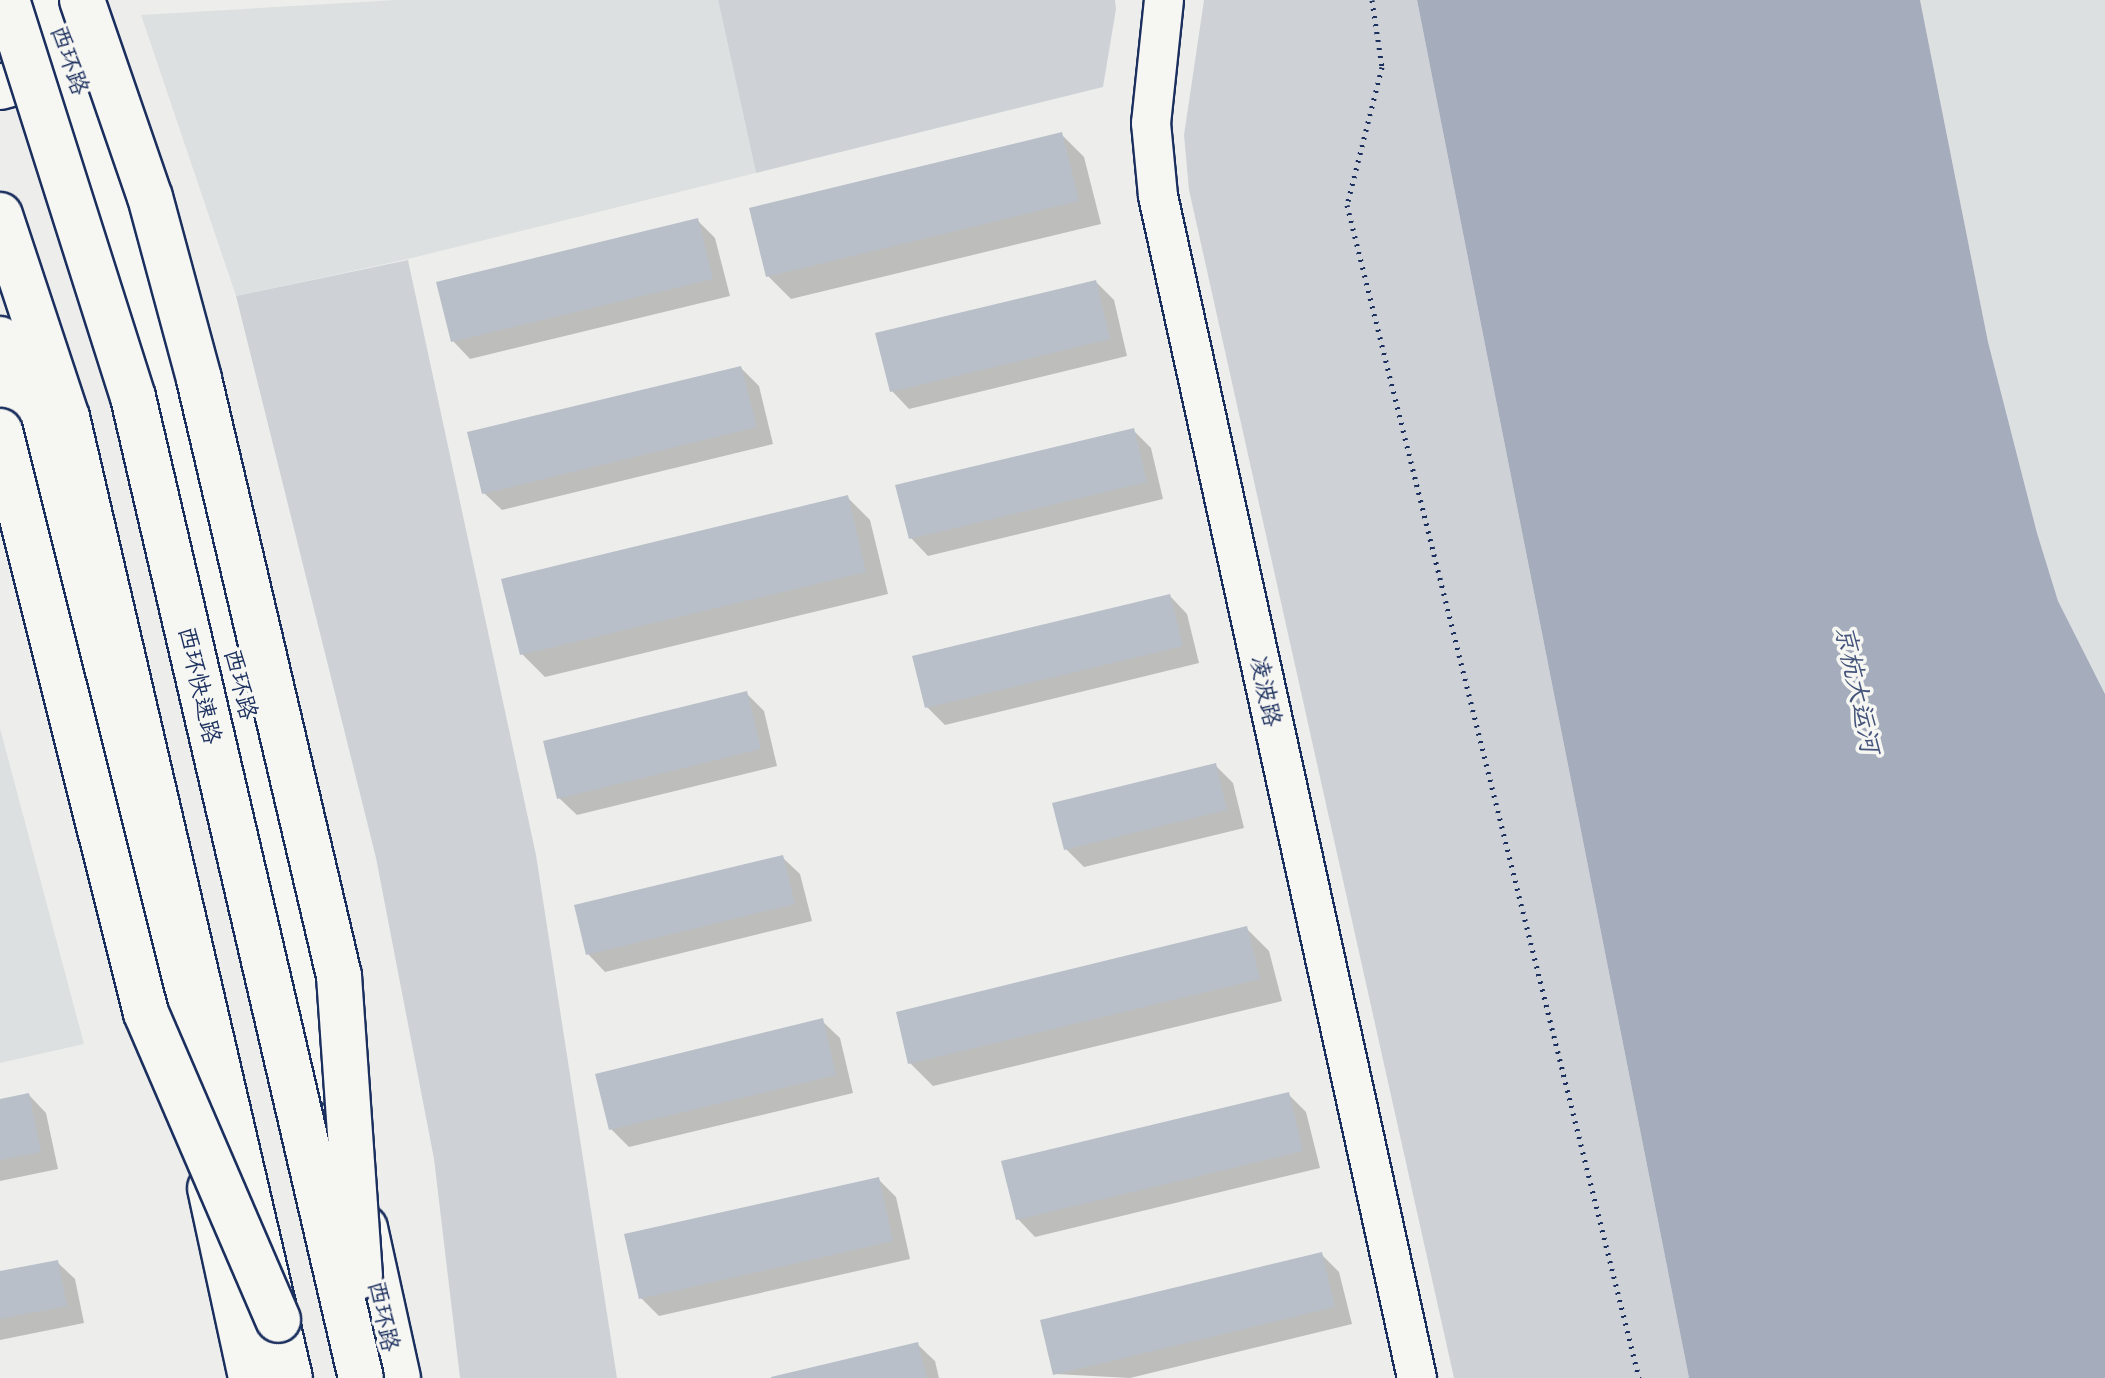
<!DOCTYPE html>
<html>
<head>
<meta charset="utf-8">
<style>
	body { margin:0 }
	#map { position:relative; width:2105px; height:1378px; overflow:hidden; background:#edeeec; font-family:"Patrick Hand","LXGW WenKai TC",sans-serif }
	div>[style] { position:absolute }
	.built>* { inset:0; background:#dde0e1 }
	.green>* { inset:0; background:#ced2d7 }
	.water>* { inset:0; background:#a5acbc }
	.shadow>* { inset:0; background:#0003 }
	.building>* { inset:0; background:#b9bfc8 }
	.path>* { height:5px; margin-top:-2.5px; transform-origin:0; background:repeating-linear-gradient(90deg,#1b2f5e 0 2px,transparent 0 8px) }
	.roads { filter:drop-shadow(2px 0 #1b2f5e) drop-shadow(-2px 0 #1b2f5e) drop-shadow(0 2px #1b2f5e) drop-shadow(0 -2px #1b2f5e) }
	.minor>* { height:38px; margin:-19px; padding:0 19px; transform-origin:19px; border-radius:19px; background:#f6f6f2 }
	.major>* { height:44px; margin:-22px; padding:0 22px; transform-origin:22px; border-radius:22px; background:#f6f6f2 }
	.highway>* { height:44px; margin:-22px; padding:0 22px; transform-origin:22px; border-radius:22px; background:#f6f6f2 }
	.bridges { filter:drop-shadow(2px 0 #1b2f5e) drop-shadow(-2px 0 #1b2f5e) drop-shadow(0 2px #1b2f5e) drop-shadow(0 -2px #1b2f5e) }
	.highway-bridge>* { height:44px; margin:-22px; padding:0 22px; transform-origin:22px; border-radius:22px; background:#f6f6f2 }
	span { translate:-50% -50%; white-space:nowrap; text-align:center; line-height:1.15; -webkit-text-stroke:7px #f6f6f2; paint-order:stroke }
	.street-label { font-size:24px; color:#1b2f5e }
	.water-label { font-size:26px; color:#44547a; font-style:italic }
</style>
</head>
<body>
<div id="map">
	<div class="built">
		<div style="clip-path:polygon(395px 0,718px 0,756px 173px,408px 259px,236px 296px,141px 15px)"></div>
		<div style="clip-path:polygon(1920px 0,2105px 0,2105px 694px,2058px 601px,2037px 533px,1988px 342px)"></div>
		<div style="clip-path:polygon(0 728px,84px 1044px,0 1063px)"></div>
	</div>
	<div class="green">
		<div style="clip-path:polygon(718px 0,1115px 0,1116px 9px,1103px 87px,756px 173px)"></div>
		<div style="clip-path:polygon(1204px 0,1417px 0,1689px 1378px,1454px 1378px,1189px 190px,1184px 135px)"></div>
		<div style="clip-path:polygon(408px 260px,536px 855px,617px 1378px,460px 1378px,434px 1159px,376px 858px,236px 296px)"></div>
	</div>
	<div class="water">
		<div style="clip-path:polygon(1417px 0,1920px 0,1988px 342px,2037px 533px,2058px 601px,2105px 694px,2105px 1378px,1689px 1378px)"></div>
	</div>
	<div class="shadow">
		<div style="clip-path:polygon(1061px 134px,1084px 157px,1101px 224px,791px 299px,768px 276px)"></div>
		<div style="clip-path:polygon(698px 221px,715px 238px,730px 296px,470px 359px,453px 341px)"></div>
		<div style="clip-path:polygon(1096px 282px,1114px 300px,1127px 356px,909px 409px,892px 391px)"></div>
		<div style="clip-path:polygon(741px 368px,759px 386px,773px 444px,502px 510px,484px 493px)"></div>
		<div style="clip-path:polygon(1133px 430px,1151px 448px,1163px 499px,928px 556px,911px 538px)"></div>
		<div style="clip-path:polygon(847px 497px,870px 520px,888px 594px,545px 677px,522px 654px)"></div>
		<div style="clip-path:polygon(1170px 596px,1187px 614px,1199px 663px,945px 725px,927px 707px)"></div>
		<div style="clip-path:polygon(746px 693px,764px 711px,777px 766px,577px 815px,559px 798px)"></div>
		<div style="clip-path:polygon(1215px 765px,1233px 783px,1244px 828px,1084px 867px,1066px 849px)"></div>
		<div style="clip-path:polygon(782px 857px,800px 874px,812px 921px,605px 972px,588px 954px)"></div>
		<div style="clip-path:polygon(1246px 928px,1269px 951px,1282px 1001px,933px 1086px,910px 1063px)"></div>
		<div style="clip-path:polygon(822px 1021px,840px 1038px,853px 1093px,629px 1147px,611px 1129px)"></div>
		<div style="clip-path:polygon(1288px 1094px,1306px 1112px,1320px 1168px,1035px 1237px,1018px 1219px)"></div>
		<div style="clip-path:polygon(29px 1095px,46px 1113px,58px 1169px,0 1181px,0 1101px)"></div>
		<div style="clip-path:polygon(878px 1179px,896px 1197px,910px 1259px,659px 1316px,641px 1298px)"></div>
		<div style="clip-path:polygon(1321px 1254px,1339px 1272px,1352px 1324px,1130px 1378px,1055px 1374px)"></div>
		<div style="clip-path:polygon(57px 1262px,75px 1279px,84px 1323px,0 1340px,0 1273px)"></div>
		<div style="clip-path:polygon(917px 1344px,935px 1361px,939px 1378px,775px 1378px)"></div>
	</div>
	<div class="building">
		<div style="clip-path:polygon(1062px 132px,1079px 201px,766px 277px,749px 208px)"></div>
		<div style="clip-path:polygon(698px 218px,713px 279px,451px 342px,436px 282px)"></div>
		<div style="clip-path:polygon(1096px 280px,1110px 339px,890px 392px,875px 333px)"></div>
		<div style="clip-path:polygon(741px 366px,757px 427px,482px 494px,467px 432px)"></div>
		<div style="clip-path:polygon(1134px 428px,1147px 482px,909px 539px,895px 485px)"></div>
		<div style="clip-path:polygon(848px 495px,866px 572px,520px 655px,501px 579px)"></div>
		<div style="clip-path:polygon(1170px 594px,1183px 646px,925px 708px,912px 656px)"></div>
		<div style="clip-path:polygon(747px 691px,761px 749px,557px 799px,543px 741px)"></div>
		<div style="clip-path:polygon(1216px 763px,1227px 810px,1064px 850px,1052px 803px)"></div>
		<div style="clip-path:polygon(783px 855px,795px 904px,586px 955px,574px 905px)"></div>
		<div style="clip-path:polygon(1247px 926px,1260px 979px,908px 1064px,896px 1012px)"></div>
		<div style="clip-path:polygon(823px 1018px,836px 1075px,609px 1130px,595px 1074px)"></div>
		<div style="clip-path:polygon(1289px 1092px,1303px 1151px,1016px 1220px,1001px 1161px)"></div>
		<div style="clip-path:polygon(29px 1093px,41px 1152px,0 1160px,0 1099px)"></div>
		<div style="clip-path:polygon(879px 1177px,893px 1241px,639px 1299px,624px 1234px)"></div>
		<div style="clip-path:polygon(1322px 1252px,1335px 1307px,1053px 1375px,1040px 1320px)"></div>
		<div style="clip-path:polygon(58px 1260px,67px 1306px,0 1319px,0 1271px)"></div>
		<div style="clip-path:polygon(918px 1342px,927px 1378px,771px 1378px,771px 1377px)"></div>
	</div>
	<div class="path">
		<div style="left:1372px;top:0;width:68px;rotate:81.5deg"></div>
		<div style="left:1382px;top:67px;width:142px;rotate:104.2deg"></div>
		<div style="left:1347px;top:205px;width:1209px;rotate:76.02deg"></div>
	</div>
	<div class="roads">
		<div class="minor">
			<div style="left:1164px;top:0;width:124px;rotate:96deg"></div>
			<div style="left:1151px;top:123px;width:73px;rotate:84.5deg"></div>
			<div style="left:1158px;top:196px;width:1210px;rotate:77.64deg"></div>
		</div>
		<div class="major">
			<div style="left:49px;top:0;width:216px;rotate:71.1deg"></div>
			<div style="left:119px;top:204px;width:186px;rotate:74.7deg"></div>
			<div style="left:168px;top:383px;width:719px;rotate:76.74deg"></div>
			<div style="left:0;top:87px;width:73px;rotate:-15.2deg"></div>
			<div style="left:0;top:339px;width:85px;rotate:71.6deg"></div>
			<div style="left:27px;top:420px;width:680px;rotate:76.39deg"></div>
			<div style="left:210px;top:1188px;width:194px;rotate:77.8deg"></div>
			<div style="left:365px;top:1228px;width:154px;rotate:77.6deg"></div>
		</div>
		<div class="highway">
			<div style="left:0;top:215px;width:213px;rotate:71.7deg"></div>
			<div style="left:67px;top:417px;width:987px;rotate:76.94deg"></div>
		</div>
	</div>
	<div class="bridges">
		<div class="highway-bridge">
			<div style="left:7px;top:0;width:417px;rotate:72.4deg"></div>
			<div style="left:133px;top:397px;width:1007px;rotate:76.92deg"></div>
			<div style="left:82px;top:0;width:208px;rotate:71deg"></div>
			<div style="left:150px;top:197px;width:188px;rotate:74.9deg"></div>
			<div style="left:199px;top:379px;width:613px;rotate:76.8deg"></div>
			<div style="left:339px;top:976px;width:301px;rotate:86deg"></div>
			<div style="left:0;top:431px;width:600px;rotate:75.92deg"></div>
			<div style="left:146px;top:1013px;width:334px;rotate:66.7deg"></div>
		</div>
	</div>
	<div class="street-label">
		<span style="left:70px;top:60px;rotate:71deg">西环路</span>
		<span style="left:241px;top:684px;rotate:76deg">西环路</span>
		<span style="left:200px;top:685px;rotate:77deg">西环快速路</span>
		<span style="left:1266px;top:691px;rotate:78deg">凌波路</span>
		<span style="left:384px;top:1316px;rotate:78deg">西环路</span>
	</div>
	<div class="water-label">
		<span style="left:1858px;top:689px;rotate:78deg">京杭大运河</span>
	</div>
</div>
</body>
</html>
